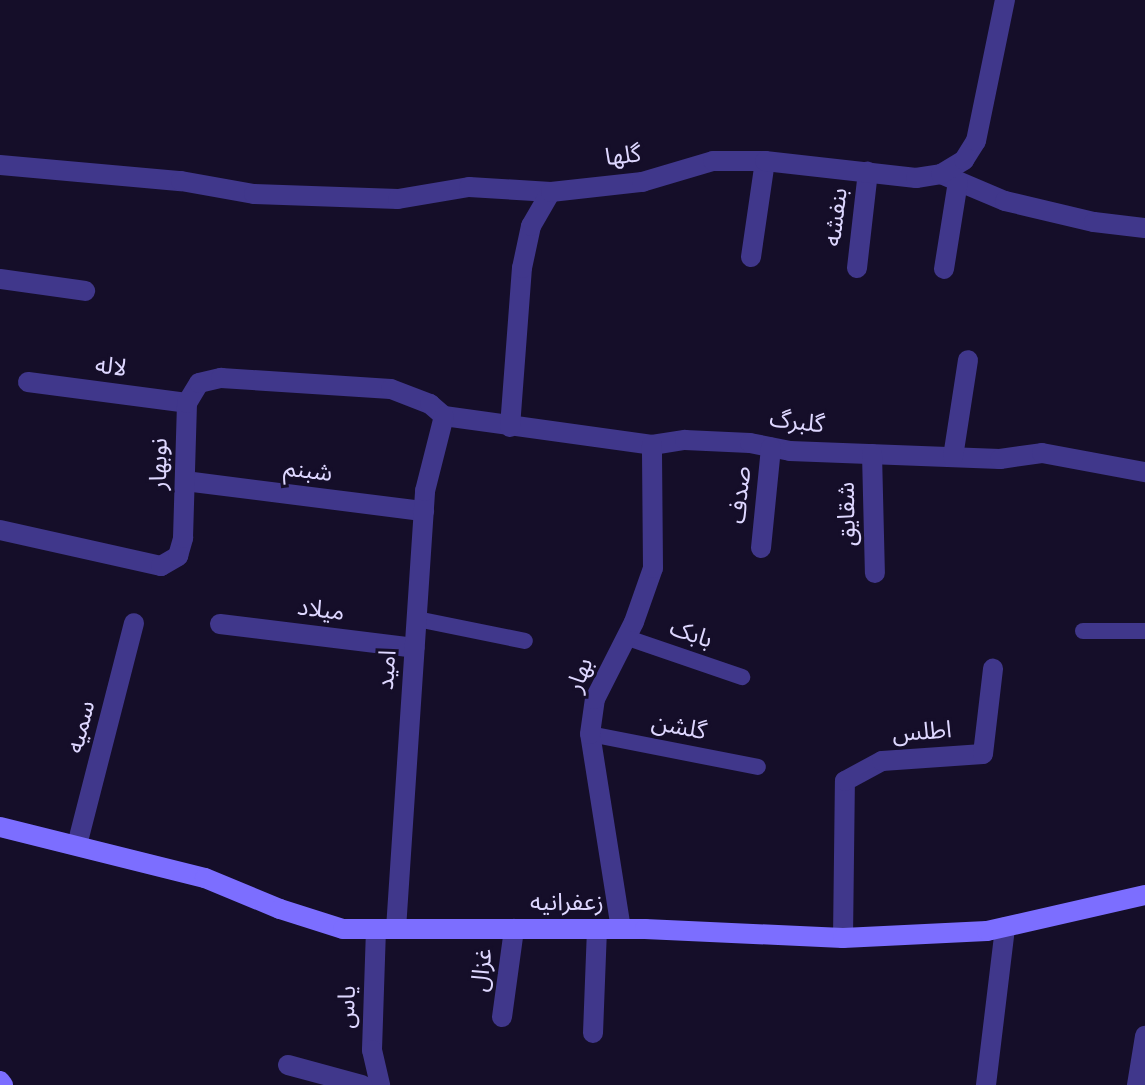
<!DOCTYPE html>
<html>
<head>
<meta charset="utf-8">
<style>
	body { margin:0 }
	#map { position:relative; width:1145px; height:1085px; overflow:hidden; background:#150e29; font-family:"Sofia Sans Condensed","Noto Sans Arabic",sans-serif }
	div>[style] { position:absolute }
	.lane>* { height:16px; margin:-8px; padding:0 8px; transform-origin:8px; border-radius:8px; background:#40378b }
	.street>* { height:20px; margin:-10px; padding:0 10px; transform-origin:10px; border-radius:10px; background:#40378b }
	.secondary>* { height:20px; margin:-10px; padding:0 10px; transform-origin:10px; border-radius:10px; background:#7c6eff }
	span { translate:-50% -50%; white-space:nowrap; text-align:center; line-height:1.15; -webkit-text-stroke:6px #150e29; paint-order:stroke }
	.street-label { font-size:24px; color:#ded7ff }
</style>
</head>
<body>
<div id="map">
	<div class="lane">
		<div style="left:417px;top:619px;width:110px;rotate:11.5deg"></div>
		<div style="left:1083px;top:631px;width:62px"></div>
		<div style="left:625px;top:637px;width:124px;rotate:18.9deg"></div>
		<div style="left:590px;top:734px;width:171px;rotate:11.1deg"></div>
	</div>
	<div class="street">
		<div style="left:0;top:165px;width:182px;rotate:5.1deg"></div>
		<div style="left:181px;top:181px;width:74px;rotate:10.1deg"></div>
		<div style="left:254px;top:194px;width:144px;rotate:2deg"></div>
		<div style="left:398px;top:199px;width:72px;rotate:-9.6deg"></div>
		<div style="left:469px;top:187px;width:82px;rotate:3.5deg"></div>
		<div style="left:941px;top:174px;width:69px;rotate:22.9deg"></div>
		<div style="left:1005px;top:201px;width:91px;rotate:13.3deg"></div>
		<div style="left:1094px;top:222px;width:51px;rotate:6.7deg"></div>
		<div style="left:751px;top:257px;width:97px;rotate:-81.7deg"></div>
		<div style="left:857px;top:268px;width:97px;rotate:-83.5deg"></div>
		<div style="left:944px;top:269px;width:88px;rotate:-80.9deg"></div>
		<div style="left:0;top:279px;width:86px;rotate:8deg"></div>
		<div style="left:28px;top:382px;width:160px;rotate:7.5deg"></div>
		<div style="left:444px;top:416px;width:210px;rotate:7.9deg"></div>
		<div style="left:652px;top:445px;width:33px;rotate:-9deg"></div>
		<div style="left:685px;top:440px;width:65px;rotate:2.6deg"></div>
		<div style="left:750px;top:443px;width:41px;rotate:11.3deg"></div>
		<div style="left:790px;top:451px;width:210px;rotate:2.2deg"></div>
		<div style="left:1000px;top:459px;width:42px;rotate:-8.1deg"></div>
		<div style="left:1042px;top:453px;width:105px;rotate:10.5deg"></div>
		<div style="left:510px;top:427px;width:159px;rotate:-85.7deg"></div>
		<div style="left:522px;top:268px;width:43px;rotate:-77.9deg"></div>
		<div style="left:531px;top:226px;width:39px;rotate:-60deg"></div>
		<div style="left:551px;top:192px;width:92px;rotate:-6.3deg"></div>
		<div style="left:642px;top:182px;width:74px;rotate:-16.5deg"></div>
		<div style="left:713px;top:161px;width:52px"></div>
		<div style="left:765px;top:161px;width:152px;rotate:6.4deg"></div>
		<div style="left:916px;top:178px;width:25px;rotate:-9deg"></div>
		<div style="left:941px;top:174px;width:27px;rotate:-31deg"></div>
		<div style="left:964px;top:160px;width:22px;rotate:-58deg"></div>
		<div style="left:976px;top:141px;width:144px;rotate:-78.4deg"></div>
		<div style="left:872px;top:454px;width:119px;rotate:88.6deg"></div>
		<div style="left:953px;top:457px;width:98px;rotate:-81.2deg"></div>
		<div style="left:185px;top:481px;width:241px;rotate:7.2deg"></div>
		<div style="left:0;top:530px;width:165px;rotate:12.6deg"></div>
		<div style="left:161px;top:566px;width:20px;rotate:-30deg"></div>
		<div style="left:178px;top:556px;width:19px;rotate:-74deg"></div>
		<div style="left:183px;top:538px;width:135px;rotate:-88.3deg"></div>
		<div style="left:187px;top:403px;width:23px;rotate:-59deg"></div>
		<div style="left:199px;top:383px;width:23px;rotate:-13deg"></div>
		<div style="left:221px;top:378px;width:170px;rotate:3.7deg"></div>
		<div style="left:391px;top:389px;width:42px;rotate:21deg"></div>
		<div style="left:430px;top:404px;width:18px;rotate:41deg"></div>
		<div style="left:761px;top:548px;width:101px;rotate:-84.3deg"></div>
		<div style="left:220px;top:624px;width:196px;rotate:7deg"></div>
		<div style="left:77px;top:845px;width:229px;rotate:-75.6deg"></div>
		<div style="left:376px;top:929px;width:121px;rotate:91.9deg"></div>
		<div style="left:372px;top:1050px;width:36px;rotate:77deg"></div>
		<div style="left:396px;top:929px;width:439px;rotate:-86.2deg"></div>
		<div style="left:425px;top:491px;width:77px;rotate:-75.8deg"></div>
		<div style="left:621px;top:929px;width:197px;rotate:-99deg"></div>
		<div style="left:590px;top:734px;width:35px;rotate:-82deg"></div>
		<div style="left:595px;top:699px;width:86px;rotate:-63.1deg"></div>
		<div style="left:634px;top:622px;width:57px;rotate:-70.6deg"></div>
		<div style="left:653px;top:568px;width:123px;rotate:-90.5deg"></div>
		<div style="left:843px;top:938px;width:157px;rotate:-89.3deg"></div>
		<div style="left:845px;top:781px;width:42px;rotate:-28.4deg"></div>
		<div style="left:882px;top:761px;width:101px;rotate:-4deg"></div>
		<div style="left:983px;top:754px;width:86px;rotate:-83.3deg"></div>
		<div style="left:502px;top:1017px;width:89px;rotate:-82.2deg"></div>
		<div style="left:593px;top:1033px;width:104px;rotate:-87.8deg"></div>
		<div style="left:288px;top:1065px;width:77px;rotate:15.1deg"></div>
		<div style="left:986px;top:1085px;width:159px;rotate:-83.1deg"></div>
		<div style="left:1137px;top:1085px;width:50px;rotate:-80.7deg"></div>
	</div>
	<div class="secondary">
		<div style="left:0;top:827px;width:211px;rotate:14deg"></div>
		<div style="left:205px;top:878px;width:81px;rotate:22.5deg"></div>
		<div style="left:280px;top:909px;width:66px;rotate:17.6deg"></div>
		<div style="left:343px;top:929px;width:302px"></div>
		<div style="left:645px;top:929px;width:198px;rotate:2.6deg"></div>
		<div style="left:843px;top:938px;width:144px;rotate:-2.8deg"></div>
		<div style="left:987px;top:931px;width:162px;rotate:-12.8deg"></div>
		<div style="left:0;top:1081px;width:5px;rotate:53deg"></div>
	</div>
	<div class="street-label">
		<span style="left:623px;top:156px;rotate:-7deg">گلها</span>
		<span style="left:836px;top:217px;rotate:-83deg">بنفشه</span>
		<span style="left:111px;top:367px;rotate:8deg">لاله</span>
		<span style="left:797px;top:422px;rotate:7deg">گلبرگ</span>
		<span style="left:159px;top:464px;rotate:-89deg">نوبهار</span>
		<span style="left:308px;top:471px;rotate:7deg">شبنم</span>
		<span style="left:740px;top:495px;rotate:-84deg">صدف</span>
		<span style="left:847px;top:514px;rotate:-91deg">شقایق</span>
		<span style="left:321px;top:610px;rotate:7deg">میلاد</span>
		<span style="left:691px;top:634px;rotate:19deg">بابک</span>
		<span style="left:387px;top:670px;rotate:-86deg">امید</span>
		<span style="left:580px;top:675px;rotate:-69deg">بهار</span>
		<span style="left:81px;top:727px;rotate:-76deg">سمیه</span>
		<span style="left:679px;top:727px;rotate:11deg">گلشن</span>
		<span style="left:922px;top:732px;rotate:-4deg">اطلس</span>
		<span style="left:567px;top:903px">زعفرانیه</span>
		<span style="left:482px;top:970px;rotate:-83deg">غزال</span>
		<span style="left:347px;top:1007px;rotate:-88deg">یاس</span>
	</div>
</div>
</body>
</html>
